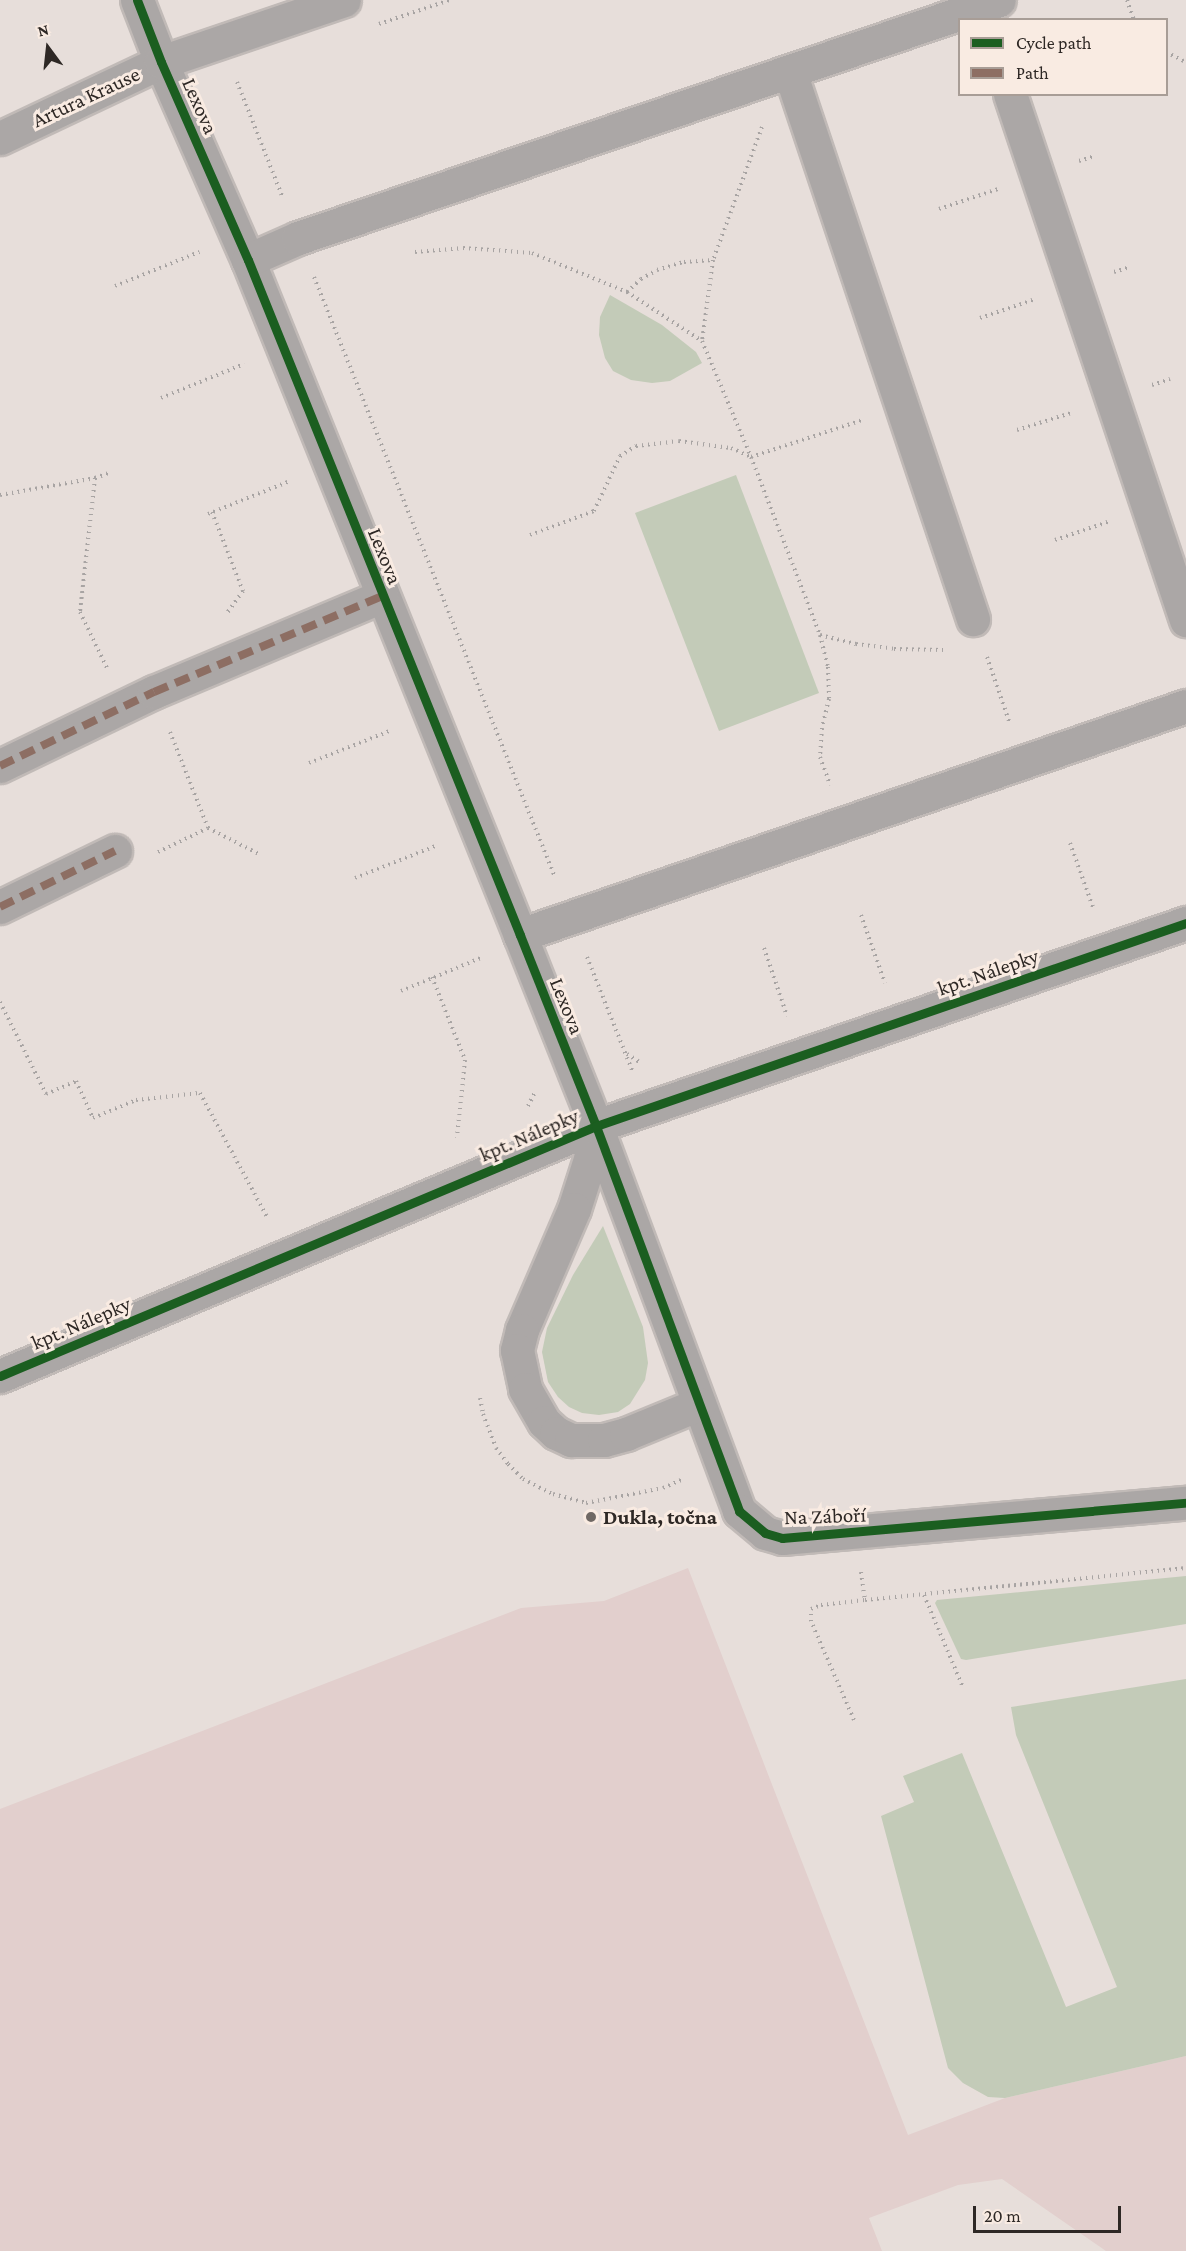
<!DOCTYPE html>
<html>
<head>
<meta charset="utf-8">
<style>
	body { margin:0 }
	#map { position:relative; width:1186px; height:2251px; overflow:hidden; background:#e7deda; font-family:"Crimson Pro",serif }
	div>[style] { position:absolute }
	.industrial>* { inset:0; background:#e2cfcd }
	.green>* { inset:0; background:#c3cbb8 }
	.path>* { height:4px; margin-top:-2px; transform-origin:0; background:repeating-linear-gradient(90deg,#a8a4a3 0 1.5px,transparent 0 6px) }
	.roads { filter:drop-shadow(2px 0 #c1bab7) drop-shadow(-2px 0 #c1bab7) drop-shadow(0 2px #c1bab7) drop-shadow(0 -2px #c1bab7) }
	.minor>* { height:33px; margin:-16.5px; padding:0 16.5px; transform-origin:16.5px; border-radius:16.5px; background:#aba7a6 }
	.quiet>* { height:8px; margin-top:-4px; transform-origin:0; background:repeating-linear-gradient(90deg,#8d6e63 0 15px,transparent 0 23px) }
	.cycleway>* { height:9px; margin:-4.5px; padding:0 4.5px; transform-origin:4.5px; border-radius:4.5px; background:#1b5e20 }
	.dots>* { width:16px; height:16px; translate:-50% -50%; box-sizing:border-box; border:3px solid #f9ebe2; border-radius:50% }
	span { translate:-50% -50%; white-space:nowrap; text-align:center; line-height:1.15; -webkit-text-stroke:6px #f9ebe2; paint-order:stroke }
	.street-label { font-size:21px; color:#2e2825 }
	.poi-label { font-size:21px; color:#2e2825; font-weight:700 }
	.left { translate:0 -50%; text-align:left }
	.legend { position:absolute; left:958px; top:18px; width:210px; height:78px; box-sizing:border-box; background:#f9ebe2; border:2px solid #a89d96; margin:0; padding:8px 10px; list-style:none; font-size:18px; color:#2e2825 }
	.legend li { display:flex; align-items:center; gap:12px; height:30px }
	.legend b { width:30px; border:2px solid #a89d96 }
	.north { position:absolute; left:18px; top:18px; width:60px; height:60px; -webkit-text-stroke:4px #f9ebe2; paint-order:stroke; rotate:345deg; font-size:16px; font-weight:700; line-height:24px; text-align:center; color:#2e2825 }
	.north::after { content:''; display:block; margin:auto; width:21px; height:27px; background:#2e2825; clip-path:polygon(50% 0,100% 100%,50% 72%,0 100%) }
	.scale { position:absolute; left:973px; top:2206px; width:148px; height:27px; box-sizing:border-box; border:3px solid #2e2825; border-top:0; padding-left:8px; font-size:18px; line-height:21px; white-space:nowrap; color:#2e2825; -webkit-text-stroke:4px #f9ebe2; paint-order:stroke }
</style>
</head>
<body>
<div id="map">
	<div class="industrial">
		<div style="clip-path:polygon(688px 1568px,908px 2135px,1005px 2098px,1186px 2056px,1186px 2251px,1106px 2251px,1002px 2179px,958px 2185px,869px 2218px,882px 2251px,0 2251px,0 1809px,521px 1608px,604px 1601px)"></div>
	</div>
	<div class="green">
		<div style="clip-path:polygon(610px 295px,662px 325px,696px 352px,702px 363px,670px 381px,652px 383px,631px 380px,613px 371px,605px 358px,599px 335px,600px 317px)"></div>
		<div style="clip-path:polygon(736px 475px,819px 693px,719px 731px,635px 513px)"></div>
		<div style="clip-path:polygon(603px 1226px,643px 1327px,648px 1363px,645px 1380px,630px 1404px,618px 1412px,599px 1415px,582px 1413px,569px 1407px,558px 1397px,548px 1382px,542px 1352px,547px 1328px,573px 1275px)"></div>
		<div style="clip-path:polygon(1186px 1576px,1186px 1624px,966px 1660px,961px 1659px,935px 1603px,937px 1600px)"></div>
		<div style="clip-path:polygon(1186px 1679px,1186px 2056px,1005px 2098px,988px 2097px,963px 2083px,948px 2068px,881px 1816px,914px 1802px,903px 1776px,962px 1753px,1066px 2007px,1117px 1987px,1016px 1735px,1011px 1707px)"></div>
	</div>
	<div class="path">
		<div style="left:1127px;top:0;width:21px;rotate:71deg"></div>
		<div style="left:379px;top:24px;width:75px;rotate:-18.7deg"></div>
		<div style="left:1166px;top:52px;width:22px;rotate:27deg"></div>
		<div style="left:237px;top:82px;width:125px;rotate:68.4deg"></div>
		<div style="left:762px;top:127px;width:142px;rotate:110.2deg"></div>
		<div style="left:713px;top:260px;width:82px;rotate:97.7deg"></div>
		<div style="left:702px;top:341px;width:126px;rotate:67.1deg"></div>
		<div style="left:751px;top:457px;width:191px;rotate:68.8deg"></div>
		<div style="left:820px;top:635px;width:33px;rotate:76deg"></div>
		<div style="left:828px;top:667px;width:32px;rotate:88deg"></div>
		<div style="left:829px;top:699px;width:30px;rotate:104deg"></div>
		<div style="left:822px;top:728px;width:29px;rotate:94deg"></div>
		<div style="left:820px;top:757px;width:30px;rotate:70deg"></div>
		<div style="left:1079px;top:161px;width:16px;rotate:-18deg"></div>
		<div style="left:939px;top:209px;width:62px;rotate:-18.7deg"></div>
		<div style="left:415px;top:252px;width:48px;rotate:-4.8deg"></div>
		<div style="left:463px;top:248px;width:69px;rotate:4.1deg"></div>
		<div style="left:532px;top:253px;width:103px;rotate:22.3deg"></div>
		<div style="left:627px;top:292px;width:90px;rotate:33.2deg"></div>
		<div style="left:1114px;top:272px;width:16px;rotate:-18deg"></div>
		<div style="left:314px;top:277px;width:647px;rotate:68.12deg"></div>
		<div style="left:115px;top:286px;width:91px;rotate:-22deg"></div>
		<div style="left:627px;top:292px;width:19px;rotate:-43deg"></div>
		<div style="left:641px;top:279px;width:18px;rotate:-29deg"></div>
		<div style="left:657px;top:270px;width:28px;rotate:-17deg"></div>
		<div style="left:684px;top:262px;width:29px;rotate:-4deg"></div>
		<div style="left:980px;top:318px;width:56px;rotate:-18.8deg"></div>
		<div style="left:1152px;top:385px;width:19px;rotate:-18deg"></div>
		<div style="left:161px;top:398px;width:90px;rotate:-22.3deg"></div>
		<div style="left:1017px;top:430px;width:57px;rotate:-17.5deg"></div>
		<div style="left:95px;top:478px;width:135px;rotate:96.4deg"></div>
		<div style="left:80px;top:612px;width:62px;rotate:64.3deg"></div>
		<div style="left:0;top:495px;width:97px;rotate:-10.1deg"></div>
		<div style="left:95px;top:478px;width:15px;rotate:-20deg"></div>
		<div style="left:212px;top:512px;width:85px;rotate:68.6deg"></div>
		<div style="left:243px;top:591px;width:29px;rotate:126deg"></div>
		<div style="left:208px;top:514px;width:88px;rotate:-21.9deg"></div>
		<div style="left:530px;top:535px;width:68px;rotate:-20.6deg"></div>
		<div style="left:594px;top:511px;width:61px;rotate:-64.7deg"></div>
		<div style="left:620px;top:456px;width:19px;rotate:-32deg"></div>
		<div style="left:636px;top:446px;width:43px;rotate:-6.6deg"></div>
		<div style="left:679px;top:441px;width:52px;rotate:7.7deg"></div>
		<div style="left:731px;top:448px;width:22px;rotate:24deg"></div>
		<div style="left:751px;top:457px;width:117px;rotate:-18.4deg"></div>
		<div style="left:1055px;top:540px;width:56px;rotate:-18.8deg"></div>
		<div style="left:820px;top:635px;width:37px;rotate:14deg"></div>
		<div style="left:856px;top:644px;width:38px;rotate:7deg"></div>
		<div style="left:894px;top:649px;width:49px;rotate:1.2deg"></div>
		<div style="left:987px;top:657px;width:68px;rotate:71deg"></div>
		<div style="left:170px;top:732px;width:103px;rotate:68.4deg"></div>
		<div style="left:208px;top:828px;width:59px;rotate:27deg"></div>
		<div style="left:309px;top:763px;width:89px;rotate:-21.7deg"></div>
		<div style="left:1070px;top:843px;width:71px;rotate:70.3deg"></div>
		<div style="left:158px;top:852px;width:55px;rotate:-25.6deg"></div>
		<div style="left:355px;top:878px;width:89px;rotate:-21.7deg"></div>
		<div style="left:861px;top:915px;width:72px;rotate:70.6deg"></div>
		<div style="left:764px;top:948px;width:72px;rotate:71.3deg"></div>
		<div style="left:587px;top:957px;width:122px;rotate:68.3deg"></div>
		<div style="left:432px;top:977px;width:89px;rotate:68.3deg"></div>
		<div style="left:465px;top:1060px;width:78px;rotate:95.9deg"></div>
		<div style="left:401px;top:991px;width:89px;rotate:-22.5deg"></div>
		<div style="left:0;top:1002px;width:103px;rotate:63.4deg"></div>
		<div style="left:46px;top:1094px;width:33px;rotate:-23deg"></div>
		<div style="left:76px;top:1081px;width:41px;rotate:65.3deg"></div>
		<div style="left:93px;top:1118px;width:47px;rotate:-22.7deg"></div>
		<div style="left:136px;top:1100px;width:64px;rotate:-6.2deg"></div>
		<div style="left:200px;top:1093px;width:141px;rotate:61.6deg"></div>
		<div style="left:627px;top:1054px;width:17px;rotate:33deg"></div>
		<div style="left:528px;top:1106px;width:16px;rotate:-63deg"></div>
		<div style="left:480px;top:1398px;width:16px;rotate:79deg"></div>
		<div style="left:483px;top:1414px;width:36px;rotate:69deg"></div>
		<div style="left:496px;top:1448px;width:20px;rotate:53deg"></div>
		<div style="left:508px;top:1464px;width:21px;rotate:45deg"></div>
		<div style="left:523px;top:1479px;width:34px;rotate:27deg"></div>
		<div style="left:553px;top:1494px;width:34px;rotate:15deg"></div>
		<div style="left:586px;top:1503px;width:78px;rotate:-11deg"></div>
		<div style="left:663px;top:1488px;width:20px;rotate:-24deg"></div>
		<div style="left:861px;top:1572px;width:28px;rotate:82deg"></div>
		<div style="left:924px;top:1595px;width:98px;rotate:67.1deg"></div>
		<div style="left:854px;top:1720px;width:108px;rotate:-113.5deg"></div>
		<div style="left:811px;top:1621px;width:12px;rotate:-90deg"></div>
		<div style="left:811px;top:1609px;width:11px;rotate:-22deg"></div>
		<div style="left:821px;top:1605px;width:44px;rotate:-6.5deg"></div>
		<div style="left:865px;top:1600px;width:323px;rotate:-5.7deg"></div>
	</div>
	<div class="roads">
		<div class="minor">
			<div style="left:137px;top:0;width:66px;rotate:68.8deg"></div>
			<div style="left:161px;top:62px;width:216px;rotate:66.3deg"></div>
			<div style="left:248px;top:260px;width:728px;rotate:68.05deg"></div>
			<div style="left:520px;top:935px;width:206px;rotate:68.3deg"></div>
			<div style="left:596px;top:1126px;width:411px;rotate:69.6deg"></div>
			<div style="left:739px;top:1511px;width:34px;rotate:40deg"></div>
			<div style="left:765px;top:1533px;width:18px;rotate:16deg"></div>
			<div style="left:782px;top:1538px;width:406px;rotate:-5deg"></div>
			<div style="left:790px;top:72px;width:577px;rotate:71.5deg"></div>
			<div style="left:1010px;top:94px;width:555px;rotate:71.5deg"></div>
			<div style="left:0;top:138px;width:178px;rotate:-25.3deg"></div>
			<div style="left:161px;top:62px;width:193px;rotate:-18.7deg"></div>
			<div style="left:248px;top:260px;width:55px;rotate:-23.7deg"></div>
			<div style="left:298px;top:238px;width:740px;rotate:-18.75deg"></div>
			<div style="left:0;top:766px;width:171px;rotate:-25.7deg"></div>
			<div style="left:154px;top:692px;width:247px;rotate:-22.8deg"></div>
			<div style="left:0;top:907px;width:128px;rotate:-26deg"></div>
			<div style="left:520px;top:935px;width:704px;rotate:-18.98deg"></div>
			<div style="left:596px;top:1126px;width:34px;rotate:100deg"></div>
			<div style="left:590px;top:1159px;width:52px;rotate:107.7deg"></div>
			<div style="left:574px;top:1209px;width:132px;rotate:113.3deg"></div>
			<div style="left:522px;top:1330px;width:21px;rotate:104deg"></div>
			<div style="left:517px;top:1350px;width:40px;rotate:78deg"></div>
			<div style="left:525px;top:1389px;width:38px;rotate:60deg"></div>
			<div style="left:544px;top:1422px;width:16px;rotate:43deg"></div>
			<div style="left:556px;top:1433px;width:17px;rotate:25deg"></div>
			<div style="left:571px;top:1440px;width:33px"></div>
			<div style="left:604px;top:1440px;width:23px;rotate:-15deg"></div>
			<div style="left:626px;top:1434px;width:79px;rotate:-22.3deg"></div>
			<div style="left:0;top:1376px;width:646px;rotate:-22.76deg"></div>
			<div style="left:596px;top:1126px;width:624px;rotate:-18.99deg"></div>
		</div>
	</div>
	<div class="quiet">
		<div style="left:0;top:766px;width:171px;rotate:-25.7deg"></div>
		<div style="left:154px;top:692px;width:247px;rotate:-22.8deg"></div>
		<div style="left:0;top:907px;width:128px;rotate:-26deg"></div>
	</div>
	<div class="cycleway">
		<div style="left:137px;top:0;width:66px;rotate:68.8deg"></div>
		<div style="left:161px;top:62px;width:216px;rotate:66.3deg"></div>
		<div style="left:248px;top:260px;width:728px;rotate:68.05deg"></div>
		<div style="left:520px;top:935px;width:206px;rotate:68.3deg"></div>
		<div style="left:596px;top:1126px;width:411px;rotate:69.6deg"></div>
		<div style="left:739px;top:1511px;width:34px;rotate:40deg"></div>
		<div style="left:765px;top:1533px;width:18px;rotate:16deg"></div>
		<div style="left:782px;top:1538px;width:406px;rotate:-5deg"></div>
		<div style="left:0;top:1376px;width:646px;rotate:-22.76deg"></div>
		<div style="left:596px;top:1126px;width:624px;rotate:-18.99deg"></div>
	</div>
	<div class="dots">
		<div style="left:591px;top:1517px;background:#6f6864"></div>
	</div>
	<div class="street-label">
		<span style="left:86px;top:97px;rotate:-25deg">Artura Krause</span>
		<span style="left:200px;top:106px;rotate:66deg">Lexova</span>
		<span style="left:385px;top:556px;rotate:68deg">Lexova</span>
		<span style="left:988px;top:972px;rotate:-19deg">kpt. Nálepky</span>
		<span style="left:567px;top:1006px;rotate:68deg">Lexova</span>
		<span style="left:529px;top:1135px;rotate:-23deg">kpt. Nálepky</span>
		<span style="left:81px;top:1323px;rotate:-23deg">kpt. Nálepky</span>
		<span style="left:825px;top:1516px;rotate:-2deg">Na Záboří</span>
	</div>
	<div class="poi-label">
		<span class="left" style="left:603px;top:1517px">Dukla, točna</span>
	</div>
	<ul class="legend">
	<li><b style="height:8px;background:#1b5e20"></b>Cycle path</li>
	<li><b style="height:8px;background:#8d6e63"></b>Path</li>
	</ul>
	<div class="north">N</div>
	<div class="scale">20 m</div>
</div>
</body>
</html>
